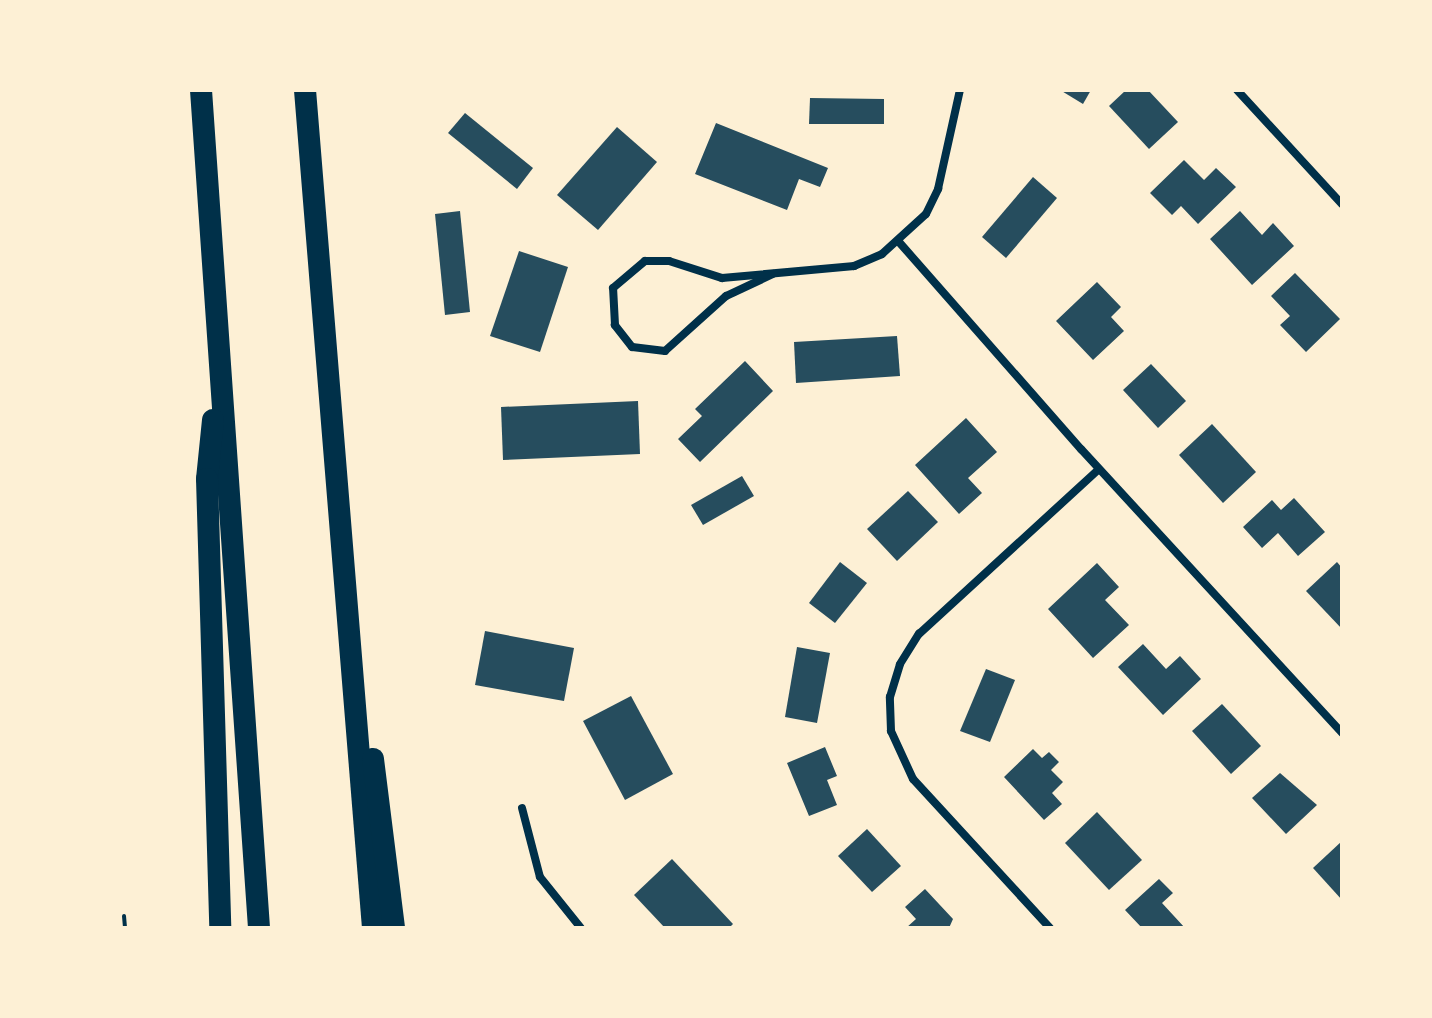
<!DOCTYPE html>
<html>
<head>
<meta charset="utf-8">
<style>
	body { margin:0 }
	#map { position:relative; width:1432px; height:1018px; overflow:hidden; background:#fdf0d5; font-family:"DM Sans",sans-serif }
	div>[style] { position:absolute }
	.building>* { inset:0; background:#264d5e }
	.path>* { height:4px; margin:-2px; padding:0 2px; transform-origin:2px; border-radius:2px; background:#003049 }
	.minor>* { height:8px; margin:-4px; padding:0 4px; transform-origin:4px; border-radius:4px; background:#003049 }
	.motorway>* { height:22px; margin:-11px; padding:0 11px; transform-origin:11px; border-radius:11px; background:#003049 }
	span { translate:-50% -50%; white-space:nowrap; text-align:center; line-height:1.15; -webkit-text-stroke:8px #fdf0d5; paint-order:stroke }
	.frame { position:absolute; inset:0; border:92px solid #fdf0d5; pointer-events:none }
</style>
</head>
<body>
<div id="map">
	<div class="building">
		<div style="clip-path:polygon(1060px 90px,1091px 90px,1083px 104px)"></div>
		<div style="clip-path:polygon(1126px 90px,1148px 90px,1178px 122px,1149px 149px,1109px 106px)"></div>
		<div style="clip-path:polygon(810px 98px,884px 99px,884px 124px,809px 124px)"></div>
		<div style="clip-path:polygon(465px 113px,533px 168px,517px 189px,448px 133px)"></div>
		<div style="clip-path:polygon(716px 123px,828px 168px,820px 187px,799px 179px,787px 210px,695px 174px)"></div>
		<div style="clip-path:polygon(617px 127px,657px 162px,598px 230px,557px 195px)"></div>
		<div style="clip-path:polygon(1184px 160px,1204px 180px,1216px 168px,1236px 187px,1198px 224px,1181px 206px,1172px 215px,1150px 193px)"></div>
		<div style="clip-path:polygon(1033px 177px,1057px 198px,1006px 258px,982px 237px)"></div>
		<div style="clip-path:polygon(460px 211px,470px 312px,445px 315px,435px 214px)"></div>
		<div style="clip-path:polygon(1240px 211px,1262px 235px,1273px 223px,1294px 246px,1252px 285px,1210px 239px)"></div>
		<div style="clip-path:polygon(519px 251px,568px 267px,540px 352px,490px 336px)"></div>
		<div style="clip-path:polygon(1295px 273px,1340px 319px,1306px 352px,1280px 325px,1290px 316px,1271px 296px)"></div>
		<div style="clip-path:polygon(1097px 282px,1121px 307px,1111px 317px,1124px 331px,1093px 360px,1056px 321px)"></div>
		<div style="clip-path:polygon(897px 336px,900px 376px,796px 383px,794px 342px)"></div>
		<div style="clip-path:polygon(745px 361px,773px 391px,700px 462px,678px 439px,702px 416px,695px 409px)"></div>
		<div style="clip-path:polygon(1151px 364px,1186px 401px,1158px 428px,1123px 390px)"></div>
		<div style="clip-path:polygon(638px 401px,640px 454px,503px 460px,501px 407px)"></div>
		<div style="clip-path:polygon(966px 418px,997px 452px,968px 478px,982px 493px,959px 514px,915px 465px)"></div>
		<div style="clip-path:polygon(1212px 424px,1256px 472px,1223px 503px,1179px 455px)"></div>
		<div style="clip-path:polygon(742px 476px,754px 496px,703px 525px,691px 505px)"></div>
		<div style="clip-path:polygon(908px 491px,938px 522px,897px 561px,867px 529px)"></div>
		<div style="clip-path:polygon(1294px 498px,1325px 532px,1298px 556px,1278px 533px,1262px 548px,1243px 527px,1272px 500px,1281px 510px)"></div>
		<div style="clip-path:polygon(840px 562px,867px 583px,835px 623px,809px 603px)"></div>
		<div style="clip-path:polygon(1337px 562px,1342px 568px,1342px 629px,1306px 591px)"></div>
		<div style="clip-path:polygon(1097px 563px,1119px 587px,1105px 600px,1129px 625px,1093px 658px,1048px 609px)"></div>
		<div style="clip-path:polygon(485px 631px,574px 648px,564px 701px,475px 685px)"></div>
		<div style="clip-path:polygon(1143px 644px,1166px 669px,1180px 656px,1201px 679px,1163px 715px,1118px 667px)"></div>
		<div style="clip-path:polygon(797px 647px,830px 653px,817px 723px,785px 717px)"></div>
		<div style="clip-path:polygon(986px 669px,1015px 680px,990px 742px,960px 731px)"></div>
		<div style="clip-path:polygon(631px 696px,673px 774px,625px 800px,583px 721px)"></div>
		<div style="clip-path:polygon(1222px 704px,1261px 746px,1231px 774px,1192px 731px)"></div>
		<div style="clip-path:polygon(825px 747px,837px 776px,827px 780px,837px 805px,809px 816px,787px 763px)"></div>
		<div style="clip-path:polygon(1033px 749px,1042px 758px,1049px 752px,1059px 762px,1051px 770px,1063px 782px,1052px 793px,1062px 804px,1044px 820px,1004px 777px)"></div>
		<div style="clip-path:polygon(1280px 773px,1317px 805px,1286px 834px,1252px 798px)"></div>
		<div style="clip-path:polygon(1097px 812px,1142px 860px,1109px 890px,1065px 843px)"></div>
		<div style="clip-path:polygon(867px 829px,901px 866px,872px 892px,838px 856px)"></div>
		<div style="clip-path:polygon(1342px 841px,1342px 900px,1313px 868px)"></div>
		<div style="clip-path:polygon(672px 859px,733px 924px,729px 928px,665px 928px,634px 895px)"></div>
		<div style="clip-path:polygon(1159px 879px,1173px 893px,1162px 903px,1185px 928px,1142px 928px,1125px 910px)"></div>
		<div style="clip-path:polygon(925px 889px,953px 919px,949px 928px,906px 928px,916px 919px,905px 907px)"></div>
	</div>
	<div class="path">
		<div style="left:124px;top:916px;width:12px;rotate:85deg"></div>
	</div>
	<div class="minor">
		<div style="left:1237px;top:90px;width:155px;rotate:47.4deg"></div>
		<div style="left:899px;top:242px;width:276px;rotate:48.7deg"></div>
		<div style="left:1081px;top:449px;width:386px;rotate:47.4deg"></div>
		<div style="left:773px;top:274px;width:52px;rotate:154.9deg"></div>
		<div style="left:726px;top:296px;width:82px;rotate:138deg"></div>
		<div style="left:665px;top:351px;width:33px;rotate:-173deg"></div>
		<div style="left:632px;top:347px;width:28px;rotate:-128deg"></div>
		<div style="left:615px;top:325px;width:37px;rotate:-93deg"></div>
		<div style="left:613px;top:288px;width:42px;rotate:-40.2deg"></div>
		<div style="left:645px;top:261px;width:24px"></div>
		<div style="left:669px;top:261px;width:56px;rotate:17.8deg"></div>
		<div style="left:722px;top:278px;width:133px;rotate:-5.2deg"></div>
		<div style="left:854px;top:266px;width:30px;rotate:-23deg"></div>
		<div style="left:882px;top:254px;width:59px;rotate:-42.3deg"></div>
		<div style="left:926px;top:214px;width:28px;rotate:-64deg"></div>
		<div style="left:938px;top:189px;width:101px;rotate:-77.5deg"></div>
		<div style="left:522px;top:808px;width:71px;rotate:75.4deg"></div>
		<div style="left:540px;top:877px;width:65px;rotate:51.2deg"></div>
		<div style="left:1050px;top:928px;width:202px;rotate:-132.6deg"></div>
		<div style="left:913px;top:779px;width:53px;rotate:-114.6deg"></div>
		<div style="left:891px;top:731px;width:34px;rotate:-92deg"></div>
		<div style="left:890px;top:697px;width:34px;rotate:-73deg"></div>
		<div style="left:900px;top:664px;width:36px;rotate:-58deg"></div>
		<div style="left:919px;top:634px;width:244px;rotate:-42.5deg"></div>
	</div>
	<div class="motorway">
		<div style="left:201px;top:90px;width:840px;rotate:86.04deg"></div>
		<div style="left:305px;top:90px;width:841px;rotate:85.36deg"></div>
		<div style="left:213px;top:420px;width:59px;rotate:95.8deg"></div>
		<div style="left:207px;top:479px;width:449px;rotate:88.3deg"></div>
		<div style="left:373px;top:759px;width:170px;rotate:82.9deg"></div>
	</div>
	<div class="frame"></div>
</div>
</body>
</html>
